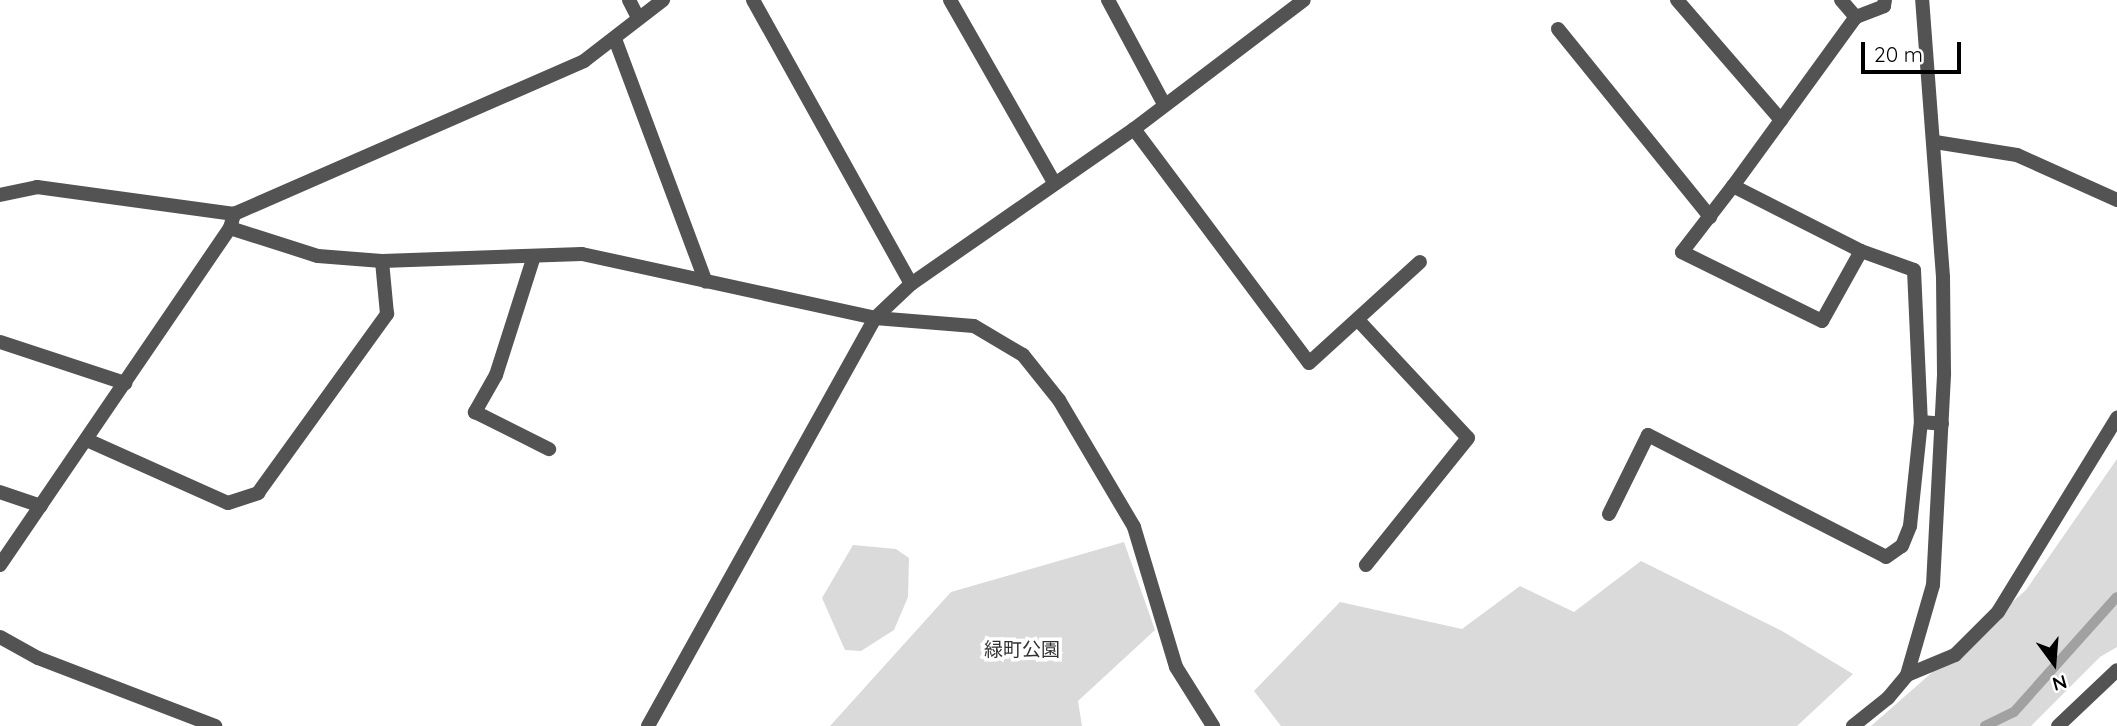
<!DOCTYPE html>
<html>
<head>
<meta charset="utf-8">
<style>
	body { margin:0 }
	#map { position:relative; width:2117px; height:726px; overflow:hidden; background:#fff; font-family:Quicksand,"Noto Sans JP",sans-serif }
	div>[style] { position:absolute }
	.green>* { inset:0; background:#dadada }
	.stream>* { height:10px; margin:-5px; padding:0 5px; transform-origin:5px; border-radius:5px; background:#a1a1a1 }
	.lane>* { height:14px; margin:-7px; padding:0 7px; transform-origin:7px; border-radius:7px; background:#535353 }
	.street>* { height:14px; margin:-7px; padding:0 7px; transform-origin:7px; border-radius:7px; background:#535353 }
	span { translate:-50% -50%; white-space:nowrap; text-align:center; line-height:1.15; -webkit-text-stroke:7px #fff; paint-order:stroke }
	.park-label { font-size:19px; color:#313131 }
	.north { position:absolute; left:2019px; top:628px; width:70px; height:70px; -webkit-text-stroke:5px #fff; paint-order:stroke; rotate:164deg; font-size:19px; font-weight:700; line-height:28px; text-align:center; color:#000 }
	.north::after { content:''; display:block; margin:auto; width:24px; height:32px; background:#000; clip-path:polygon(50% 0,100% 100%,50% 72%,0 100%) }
	.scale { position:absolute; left:1861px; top:42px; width:100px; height:32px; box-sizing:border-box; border:4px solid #000; border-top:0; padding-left:9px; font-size:21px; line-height:24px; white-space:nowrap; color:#000; -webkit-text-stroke:5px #fff; paint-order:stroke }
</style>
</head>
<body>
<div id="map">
	<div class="green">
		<div style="clip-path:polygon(2117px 459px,2117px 647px,2100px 657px,2031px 726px,1871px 726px,2026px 590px)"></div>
		<div style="clip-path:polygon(1124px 542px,1155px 630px,1078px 701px,1082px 726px,830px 726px,951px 592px)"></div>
		<div style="clip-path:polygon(853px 545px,896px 549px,909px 558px,908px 597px,894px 630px,861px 651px,845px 650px,822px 598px)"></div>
		<div style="clip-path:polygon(1641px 561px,1782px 631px,1853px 674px,1797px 726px,1281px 726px,1254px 691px,1340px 602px,1462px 629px,1520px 586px,1574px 612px)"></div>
	</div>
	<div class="stream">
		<div style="left:1985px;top:726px;width:32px;rotate:-26deg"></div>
		<div style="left:2014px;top:712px;width:154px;rotate:-48.2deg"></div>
	</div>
	<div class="lane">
		<div style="left:1558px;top:29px;width:242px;rotate:51deg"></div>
		<div style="left:615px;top:39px;width:259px;rotate:69.5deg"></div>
		<div style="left:1935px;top:142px;width:83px;rotate:9deg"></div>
		<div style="left:2017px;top:155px;width:110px;rotate:24.2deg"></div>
		<div style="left:1861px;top:251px;width:80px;rotate:119.1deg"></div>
		<div style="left:1822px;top:321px;width:156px;rotate:-153.8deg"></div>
		<div style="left:1682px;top:252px;width:83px;rotate:-52.3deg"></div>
		<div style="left:1733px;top:186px;width:144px;rotate:26.9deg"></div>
		<div style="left:1861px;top:251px;width:56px;rotate:19.7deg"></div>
		<div style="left:1914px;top:270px;width:152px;rotate:87.4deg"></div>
		<div style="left:534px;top:256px;width:125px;rotate:107.7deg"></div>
		<div style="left:496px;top:375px;width:43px;rotate:119.6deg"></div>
		<div style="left:475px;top:412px;width:83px;rotate:26.6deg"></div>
		<div style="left:0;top:342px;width:132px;rotate:18.2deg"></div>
		<div style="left:0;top:492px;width:43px;rotate:18.9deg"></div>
		<div style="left:1609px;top:514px;width:88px;rotate:-63.7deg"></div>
		<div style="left:1648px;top:435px;width:267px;rotate:27.1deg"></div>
		<div style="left:1886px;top:557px;width:19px;rotate:-35deg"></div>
		<div style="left:1902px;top:546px;width:22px;rotate:-68deg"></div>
		<div style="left:1910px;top:526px;width:105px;rotate:-84deg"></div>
		<div style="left:1921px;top:422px;width:21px;rotate:5deg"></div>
	</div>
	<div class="street">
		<div style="left:629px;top:0;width:20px;rotate:63deg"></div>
		<div style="left:753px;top:0;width:325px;rotate:60.9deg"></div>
		<div style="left:950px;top:0;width:210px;rotate:60.3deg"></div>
		<div style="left:1108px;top:0;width:118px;rotate:61.7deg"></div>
		<div style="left:1677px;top:0;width:159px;rotate:49.1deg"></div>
		<div style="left:1841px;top:0;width:23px;rotate:49deg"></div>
		<div style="left:1134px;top:129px;width:292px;rotate:53.2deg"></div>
		<div style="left:1309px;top:363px;width:150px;rotate:-42.3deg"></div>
		<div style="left:1733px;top:186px;width:209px;rotate:-54deg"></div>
		<div style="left:1856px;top:17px;width:30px;rotate:-21deg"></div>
		<div style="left:1884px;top:6px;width:6px;rotate:-81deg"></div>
		<div style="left:0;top:195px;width:38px;rotate:-12deg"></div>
		<div style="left:37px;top:187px;width:199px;rotate:7.8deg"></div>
		<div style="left:230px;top:228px;width:92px;rotate:17.7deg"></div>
		<div style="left:318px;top:256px;width:64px;rotate:4.5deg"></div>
		<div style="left:382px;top:261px;width:200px;rotate:-2deg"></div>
		<div style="left:582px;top:254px;width:300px;rotate:12.3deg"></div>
		<div style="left:875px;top:318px;width:99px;rotate:4.6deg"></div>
		<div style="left:974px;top:326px;width:57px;rotate:30.6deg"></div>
		<div style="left:1023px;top:355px;width:58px;rotate:51.3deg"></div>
		<div style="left:1059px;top:400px;width:147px;rotate:59.4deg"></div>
		<div style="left:1134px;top:527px;width:146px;rotate:73.3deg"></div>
		<div style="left:1176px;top:667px;width:70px;rotate:57.9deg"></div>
		<div style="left:1358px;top:320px;width:161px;rotate:47deg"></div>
		<div style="left:1468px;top:438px;width:163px;rotate:128.8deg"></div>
		<div style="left:87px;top:440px;width:154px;rotate:24.1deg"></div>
		<div style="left:228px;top:503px;width:32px;rotate:-18deg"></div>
		<div style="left:258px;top:493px;width:221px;rotate:-54.2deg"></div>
		<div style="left:387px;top:314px;width:53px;rotate:-95.4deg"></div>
		<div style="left:0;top:565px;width:408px;rotate:-55.7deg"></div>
		<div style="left:230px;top:228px;width:15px;rotate:-74deg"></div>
		<div style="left:234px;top:214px;width:382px;rotate:-23.6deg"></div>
		<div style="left:584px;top:61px;width:100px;rotate:-37.7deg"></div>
		<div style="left:0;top:637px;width:43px;rotate:28.9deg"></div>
		<div style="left:38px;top:658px;width:190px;rotate:21deg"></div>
		<div style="left:1907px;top:675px;width:52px;rotate:-22.6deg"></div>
		<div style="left:1955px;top:655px;width:61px;rotate:-45deg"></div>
		<div style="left:1998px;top:612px;width:228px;rotate:-58.5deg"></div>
		<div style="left:648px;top:726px;width:467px;rotate:-60.9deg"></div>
		<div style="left:875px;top:318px;width:50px;rotate:-43.4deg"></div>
		<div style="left:911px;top:284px;width:272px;rotate:-34.8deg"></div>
		<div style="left:1134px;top:129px;width:213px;rotate:-37.2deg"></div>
		<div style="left:1853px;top:726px;width:45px;rotate:-38.7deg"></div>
		<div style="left:1888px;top:698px;width:30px;rotate:-50deg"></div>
		<div style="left:1907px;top:675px;width:94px;rotate:-73.9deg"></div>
		<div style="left:1933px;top:585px;width:212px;rotate:-87deg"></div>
		<div style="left:1944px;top:373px;width:96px;rotate:-90.6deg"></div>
		<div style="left:1943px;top:277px;width:278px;rotate:-94.3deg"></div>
		<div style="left:2058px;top:726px;width:81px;rotate:-43.5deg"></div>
	</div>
	<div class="park-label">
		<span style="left:1022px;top:650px">緑町公園</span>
	</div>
	<div class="north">N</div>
	<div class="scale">20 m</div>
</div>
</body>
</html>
